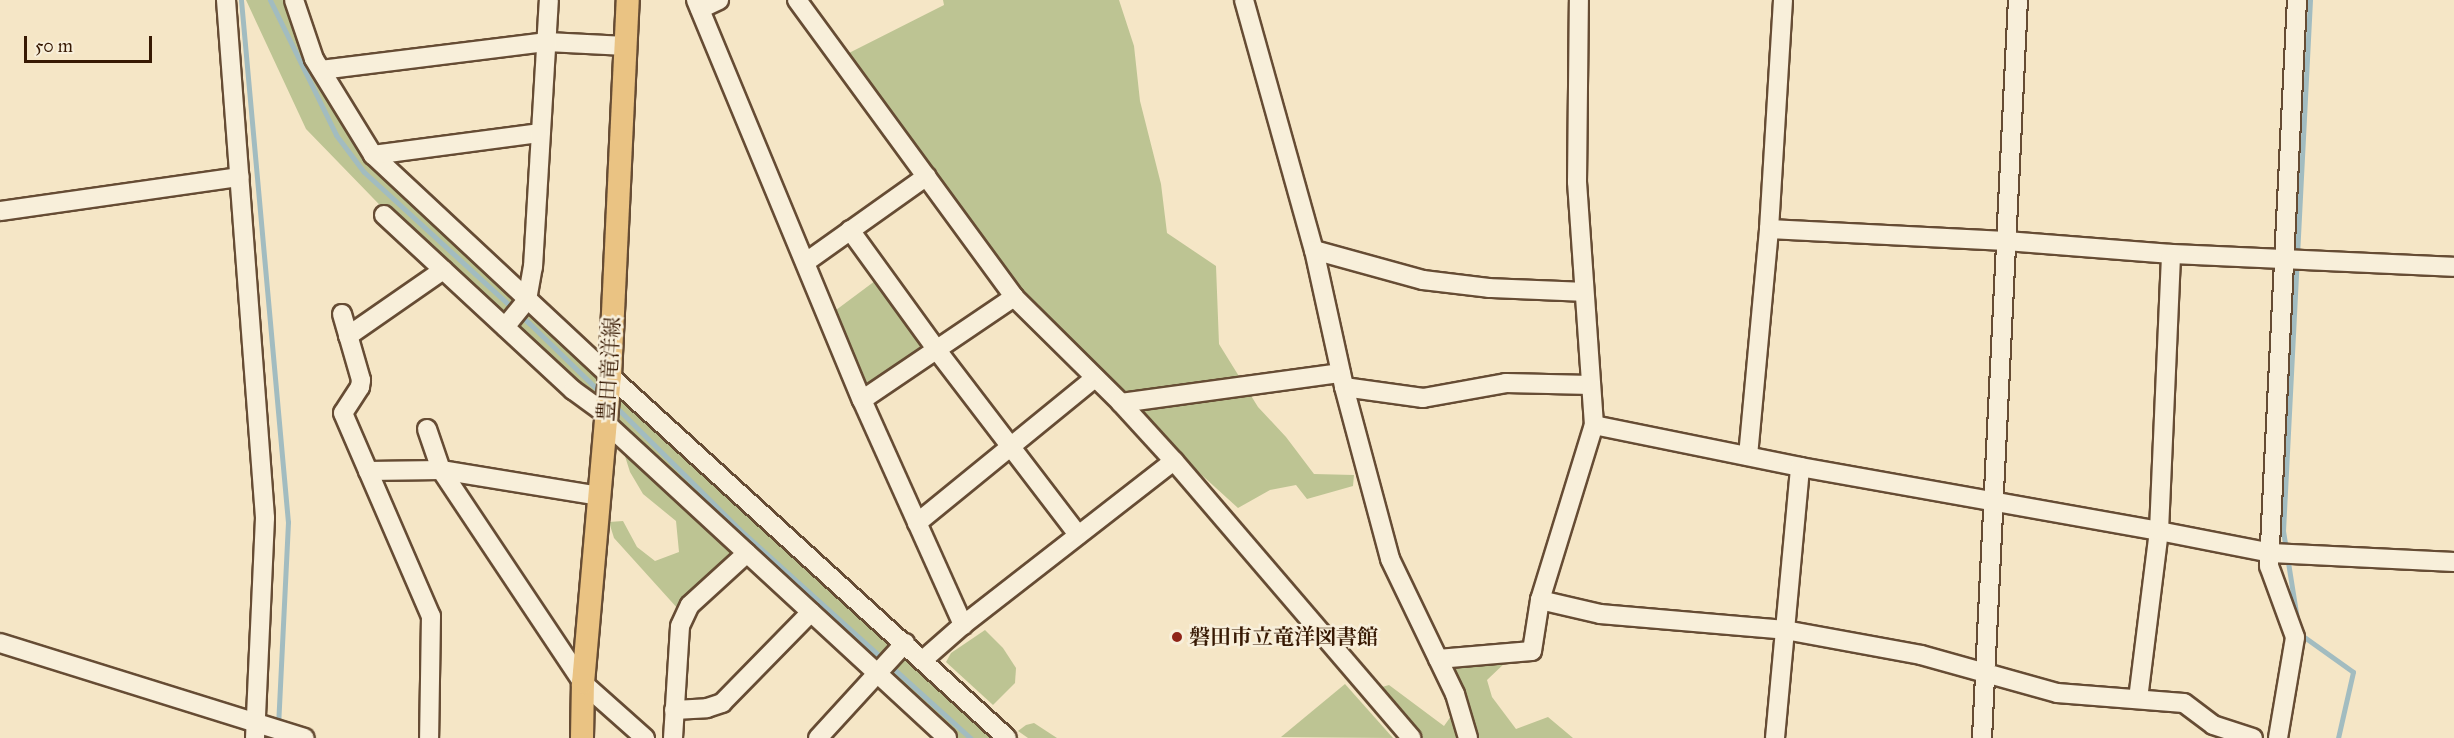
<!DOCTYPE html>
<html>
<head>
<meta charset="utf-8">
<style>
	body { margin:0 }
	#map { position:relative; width:2454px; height:738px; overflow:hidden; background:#f5e6c6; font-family:"IM FELL Great Primer","Noto Serif JP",serif }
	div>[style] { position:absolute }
	.green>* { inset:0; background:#bdc493 }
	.stream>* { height:5px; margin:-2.5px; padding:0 2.5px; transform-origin:2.5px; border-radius:2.5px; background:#a2bcc0 }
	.roads { filter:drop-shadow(2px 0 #664c34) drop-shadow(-2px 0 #664c34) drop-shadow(0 2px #664c34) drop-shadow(0 -2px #664c34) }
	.minor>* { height:18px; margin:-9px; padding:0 9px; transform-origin:9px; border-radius:9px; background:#f8efda }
	.major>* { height:22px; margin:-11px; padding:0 11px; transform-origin:11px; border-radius:11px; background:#eac383 }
	.dots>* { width:16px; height:16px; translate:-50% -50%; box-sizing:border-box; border:3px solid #f8efda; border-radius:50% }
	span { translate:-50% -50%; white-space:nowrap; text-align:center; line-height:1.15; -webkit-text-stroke:5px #f8efda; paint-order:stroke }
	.street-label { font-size:21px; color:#371903 }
	.poi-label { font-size:21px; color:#371903; font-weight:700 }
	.left { translate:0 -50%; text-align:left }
	.scale { position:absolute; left:24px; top:36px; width:128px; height:27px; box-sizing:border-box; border:3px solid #371903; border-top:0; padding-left:8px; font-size:18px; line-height:21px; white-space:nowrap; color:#371903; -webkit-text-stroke:4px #f8efda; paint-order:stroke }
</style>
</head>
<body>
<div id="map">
	<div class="green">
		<div style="clip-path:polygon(246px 0,294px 0,300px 19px,380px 161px,1007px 738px,946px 738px,727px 536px,731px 556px,679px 610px,614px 538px,609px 522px,623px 521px,637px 547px,655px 561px,679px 552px,676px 521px,643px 494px,630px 472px,624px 453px,669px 483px,438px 265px,306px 129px)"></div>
		<div style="clip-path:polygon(943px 0,1119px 0,1134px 46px,1140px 101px,1161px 184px,1167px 233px,1216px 266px,1219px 344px,1258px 407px,1286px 437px,1314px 474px,1354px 475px,1353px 486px,1307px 499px,1296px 485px,1270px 490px,1238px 508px,1095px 378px,1014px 297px,847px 54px,944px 5px)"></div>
		<div style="clip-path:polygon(883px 275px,931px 353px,862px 400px,828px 316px)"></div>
		<div style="clip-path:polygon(985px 630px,1003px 648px,1016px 668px,1015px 683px,993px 705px,946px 662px,951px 653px)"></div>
		<div style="clip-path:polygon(1508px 660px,1487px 680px,1492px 697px,1516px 729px,1548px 717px,1573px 738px,1420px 738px,1382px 687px,1389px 685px,1444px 726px,1461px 702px,1444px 662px)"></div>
		<div style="clip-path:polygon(1345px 684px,1393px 738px,1281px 737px)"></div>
		<div style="clip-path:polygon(1034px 723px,1057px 738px,1028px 738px,1018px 731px,1026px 725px)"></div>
	</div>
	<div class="stream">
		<div style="left:241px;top:0;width:524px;rotate:84.86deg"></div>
		<div style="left:288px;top:522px;width:206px;rotate:92.8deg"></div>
		<div style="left:270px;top:0;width:150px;rotate:63.9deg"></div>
		<div style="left:336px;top:135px;width:46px;rotate:52.9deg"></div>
		<div style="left:364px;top:172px;width:224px;rotate:42.5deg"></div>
		<div style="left:529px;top:323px;width:100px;rotate:44.2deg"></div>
		<div style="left:614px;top:405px;width:176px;rotate:44.8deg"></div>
		<div style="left:739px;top:529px;width:312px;rotate:42.1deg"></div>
		<div style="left:2297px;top:619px;width:89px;rotate:-99deg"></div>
		<div style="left:2283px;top:531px;width:532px;rotate:-87.09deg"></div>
		<div style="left:2300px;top:634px;width:65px;rotate:35.6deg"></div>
		<div style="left:2353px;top:672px;width:68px;rotate:102.8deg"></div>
	</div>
	<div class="roads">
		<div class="minor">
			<div style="left:226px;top:0;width:519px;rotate:85.69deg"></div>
			<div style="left:265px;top:518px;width:220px;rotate:92.6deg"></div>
			<div style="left:294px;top:0;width:62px;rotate:71.3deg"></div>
			<div style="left:314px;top:59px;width:113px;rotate:58.4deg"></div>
			<div style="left:373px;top:155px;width:324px;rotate:43deg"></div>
			<div style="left:610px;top:376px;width:537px;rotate:42.36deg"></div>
			<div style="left:696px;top:0;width:433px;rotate:67.5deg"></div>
			<div style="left:862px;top:400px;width:247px;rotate:65.8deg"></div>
			<div style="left:797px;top:0;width:368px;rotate:53.8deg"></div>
			<div style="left:1014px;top:297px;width:151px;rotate:44.7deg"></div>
			<div style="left:1121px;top:403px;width:79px;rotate:47.6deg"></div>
			<div style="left:1174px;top:461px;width:365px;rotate:49.4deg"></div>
			<div style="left:1244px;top:0;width:260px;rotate:74.4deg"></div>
			<div style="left:1314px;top:250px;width:140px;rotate:77.6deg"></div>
			<div style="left:1344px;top:387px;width:178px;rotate:75deg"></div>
			<div style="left:1390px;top:559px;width:150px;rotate:64.3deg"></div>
			<div style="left:1455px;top:694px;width:46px;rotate:73.5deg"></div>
			<div style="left:700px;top:9px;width:21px;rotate:-25deg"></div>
			<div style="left:321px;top:70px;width:228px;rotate:-7.1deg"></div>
			<div style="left:547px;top:42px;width:79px;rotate:2.9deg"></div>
			<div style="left:373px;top:155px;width:169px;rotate:-7.5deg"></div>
			<div style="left:0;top:211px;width:242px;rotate:-8.1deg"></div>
			<div style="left:384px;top:215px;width:258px;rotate:42.8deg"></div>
			<div style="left:573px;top:390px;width:41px;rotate:36deg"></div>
			<div style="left:1769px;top:229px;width:237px;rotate:2.9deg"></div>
			<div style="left:2006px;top:241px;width:166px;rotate:4.5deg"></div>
			<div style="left:2171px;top:254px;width:283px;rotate:2.6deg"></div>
			<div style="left:850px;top:230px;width:147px;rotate:54.1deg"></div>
			<div style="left:936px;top:349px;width:234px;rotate:52.6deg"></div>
			<div style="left:1314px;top:250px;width:113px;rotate:15.4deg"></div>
			<div style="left:1423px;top:280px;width:66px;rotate:6.9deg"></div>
			<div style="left:1489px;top:288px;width:95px;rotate:2.4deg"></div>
			<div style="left:806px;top:262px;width:148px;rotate:-35.4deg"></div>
			<div style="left:342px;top:314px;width:69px;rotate:73.9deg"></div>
			<div style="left:361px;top:380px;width:7px;rotate:98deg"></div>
			<div style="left:360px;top:387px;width:31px;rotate:123deg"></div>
			<div style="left:343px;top:413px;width:221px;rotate:66.6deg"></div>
			<div style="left:431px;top:616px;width:122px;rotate:90.9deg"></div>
			<div style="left:505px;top:327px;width:35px;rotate:-51deg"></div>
			<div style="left:527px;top:300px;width:34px;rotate:-80deg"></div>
			<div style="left:533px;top:267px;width:267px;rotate:-86.6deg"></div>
			<div style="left:348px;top:336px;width:116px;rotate:-34.8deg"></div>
			<div style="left:1344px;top:387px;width:80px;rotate:7.9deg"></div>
			<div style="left:1423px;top:398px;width:84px;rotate:-10.2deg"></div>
			<div style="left:1506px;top:383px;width:85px;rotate:1.3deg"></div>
			<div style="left:862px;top:400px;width:184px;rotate:-34.1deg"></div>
			<div style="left:1121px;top:403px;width:222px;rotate:-7.8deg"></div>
			<div style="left:606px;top:423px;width:464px;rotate:42.7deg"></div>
			<div style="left:1594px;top:425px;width:210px;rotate:11.5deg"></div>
			<div style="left:1800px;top:467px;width:365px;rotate:10.1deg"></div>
			<div style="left:2159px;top:531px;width:114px;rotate:11.1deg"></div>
			<div style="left:2271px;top:553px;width:183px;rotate:2.8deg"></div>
			<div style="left:427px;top:429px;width:43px;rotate:71.1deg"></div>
			<div style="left:441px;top:470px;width:256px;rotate:56.3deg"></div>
			<div style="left:583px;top:683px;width:83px;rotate:41.6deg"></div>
			<div style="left:1748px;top:456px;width:228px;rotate:-84.7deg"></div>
			<div style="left:1769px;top:229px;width:229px;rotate:-86.5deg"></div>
			<div style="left:368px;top:471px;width:73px;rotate:-0.8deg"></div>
			<div style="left:441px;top:470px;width:160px;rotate:9.3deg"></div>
			<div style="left:917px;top:523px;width:230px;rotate:-39.2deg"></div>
			<div style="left:1540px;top:600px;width:62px;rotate:13.1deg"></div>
			<div style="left:1600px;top:614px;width:186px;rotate:4.9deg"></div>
			<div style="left:1785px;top:630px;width:138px;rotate:10.4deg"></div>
			<div style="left:1921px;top:655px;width:141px;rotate:15.6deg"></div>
			<div style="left:2057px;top:693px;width:127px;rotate:4.5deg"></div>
			<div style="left:2184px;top:703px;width:36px;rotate:37deg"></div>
			<div style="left:2213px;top:725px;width:42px;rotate:18deg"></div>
			<div style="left:0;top:643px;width:319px;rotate:17.3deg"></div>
			<div style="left:1438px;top:659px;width:94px;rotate:-4.9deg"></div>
			<div style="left:1532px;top:651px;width:52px;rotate:-81.1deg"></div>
			<div style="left:1540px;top:600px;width:183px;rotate:-72.9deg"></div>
			<div style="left:1594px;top:425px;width:244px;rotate:-94deg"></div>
			<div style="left:1577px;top:182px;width:182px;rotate:-89.4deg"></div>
			<div style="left:923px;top:660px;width:53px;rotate:-41.2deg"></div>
			<div style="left:963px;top:625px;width:267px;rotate:-37.9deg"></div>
			<div style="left:2138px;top:699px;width:169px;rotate:-82.9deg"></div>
			<div style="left:2159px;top:531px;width:277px;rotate:-87.5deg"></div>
			<div style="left:674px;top:710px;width:33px;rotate:-3deg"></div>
			<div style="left:707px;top:708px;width:16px;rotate:-18deg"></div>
			<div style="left:722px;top:703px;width:127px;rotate:-45.6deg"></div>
			<div style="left:673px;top:738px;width:112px;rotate:-86.4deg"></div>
			<div style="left:680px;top:626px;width:23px;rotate:-65deg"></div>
			<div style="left:690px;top:605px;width:77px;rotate:-42.4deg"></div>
			<div style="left:818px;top:738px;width:129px;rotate:-47.5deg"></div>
			<div style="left:1775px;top:738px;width:272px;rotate:-84.7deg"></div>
			<div style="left:1982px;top:738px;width:739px;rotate:-87.21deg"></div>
			<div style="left:2278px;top:738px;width:102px;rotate:-80.4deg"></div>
			<div style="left:2295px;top:637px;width:76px;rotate:-110.1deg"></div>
			<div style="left:2269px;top:566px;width:567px;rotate:-87.17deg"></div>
		</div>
		<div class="major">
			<div style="left:582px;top:738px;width:55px;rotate:-89deg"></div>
			<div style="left:583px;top:683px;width:308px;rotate:-85deg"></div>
			<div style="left:610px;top:376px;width:376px;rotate:-87.3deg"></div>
		</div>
	</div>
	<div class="dots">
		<div style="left:1177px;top:637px;background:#8f2418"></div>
	</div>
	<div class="street-label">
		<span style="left:609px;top:369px;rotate:-86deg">豊田竜洋線</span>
	</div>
	<div class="poi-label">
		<span class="left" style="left:1189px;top:637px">磐田市立竜洋図書館</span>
	</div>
	<div class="scale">50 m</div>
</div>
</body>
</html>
